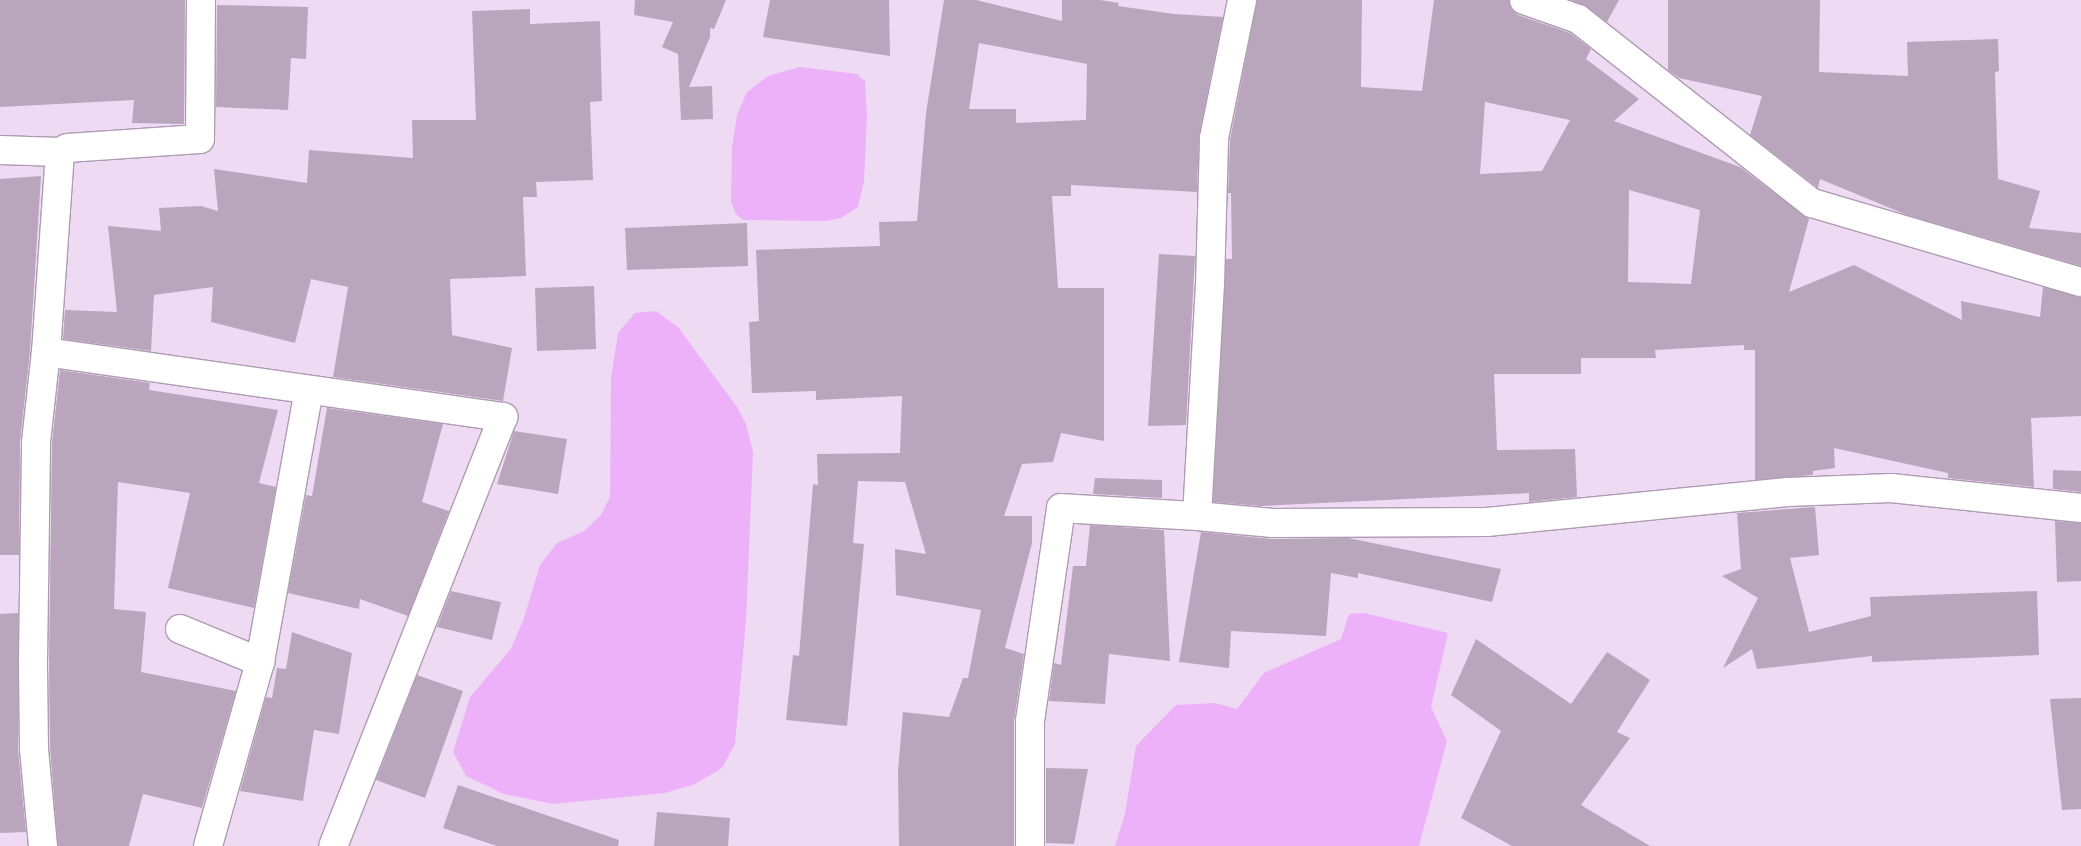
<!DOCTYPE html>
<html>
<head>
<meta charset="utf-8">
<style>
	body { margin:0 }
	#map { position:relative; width:2081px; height:846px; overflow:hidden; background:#efdaf3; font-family:Lato,sans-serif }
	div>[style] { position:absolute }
	.water>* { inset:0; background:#edb1fa }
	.building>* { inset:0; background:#b9a6bd }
	.roads { filter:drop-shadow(1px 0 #ae9bb2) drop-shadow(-1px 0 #ae9bb2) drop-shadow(0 1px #ae9bb2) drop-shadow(0 -1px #ae9bb2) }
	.minor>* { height:28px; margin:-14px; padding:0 14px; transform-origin:14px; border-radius:14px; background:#fff }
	span { translate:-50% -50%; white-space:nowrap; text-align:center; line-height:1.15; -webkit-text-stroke:4px #fff; paint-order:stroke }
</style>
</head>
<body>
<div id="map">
	<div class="water">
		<div style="clip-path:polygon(800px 67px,857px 74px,865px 81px,867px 115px,864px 181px,858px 207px,841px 218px,826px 221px,743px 220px,736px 214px,731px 202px,732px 147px,737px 115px,747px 92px,768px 76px)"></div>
		<div style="clip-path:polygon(656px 311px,678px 327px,737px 407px,746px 424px,753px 452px,746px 621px,735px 744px,722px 768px,695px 784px,665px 793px,553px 804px,504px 794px,466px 776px,453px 752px,470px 697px,510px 650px,523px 621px,540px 565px,557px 543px,584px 531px,601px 515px,610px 497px,611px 378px,618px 333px,635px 313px)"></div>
		<div style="clip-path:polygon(1364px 613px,1448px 633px,1431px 707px,1447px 741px,1419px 846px,1115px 846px,1125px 814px,1136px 746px,1176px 705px,1215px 703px,1237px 709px,1264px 673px,1341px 639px,1349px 614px)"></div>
	</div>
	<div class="building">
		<div style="clip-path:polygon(0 0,185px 0,184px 124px,132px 123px,134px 100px,0 107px)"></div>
		<div style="clip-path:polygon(635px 0,726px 0,714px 29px,710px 28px,710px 37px,689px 87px,712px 86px,713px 119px,681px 120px,678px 54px,662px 47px,673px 22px,634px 15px)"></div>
		<div style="clip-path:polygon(770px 0,889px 0,890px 56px,763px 37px)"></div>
		<div style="clip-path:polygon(evenodd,944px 0,976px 0,1062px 21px,1062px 0,1100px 0,1119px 3px,1118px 6px,1174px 14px,1223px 17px,1199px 135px,1197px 192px,1071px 185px,1071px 196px,1052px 196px,1058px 288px,1104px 288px,1104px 441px,1061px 433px,1053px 462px,1022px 464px,1004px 516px,1032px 516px,1032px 543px,1005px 648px,1024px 654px,1014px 721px,1014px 846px,899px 846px,898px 771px,903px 712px,949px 717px,963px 678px,968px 678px,981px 610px,896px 595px,895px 549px,926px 554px,905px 482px,858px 481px,853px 543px,864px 544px,847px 726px,786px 720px,793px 655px,799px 656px,813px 484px,818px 485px,817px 454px,900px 453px,902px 396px,816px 400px,816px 391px,752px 393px,749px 322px,759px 321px,756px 250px,880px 246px,879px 222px,917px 221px,926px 113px,944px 0,979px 43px,1087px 64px,1086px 120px,1016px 123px,1016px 109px,969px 109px,979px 43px)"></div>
		<div style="clip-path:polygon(evenodd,1257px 0,1362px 0,1361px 87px,1422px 91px,1434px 0,1509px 0,1512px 10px,1518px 15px,1570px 33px,1591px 49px,1586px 59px,1639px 99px,1614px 121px,1740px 167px,1809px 219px,1789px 292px,1854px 265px,1962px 320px,1961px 301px,2040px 317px,2043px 287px,2081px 297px,2081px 416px,2031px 418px,2034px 487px,1948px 478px,1948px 473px,1834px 448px,1835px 468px,1813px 471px,1813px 475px,1755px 480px,1755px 350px,1744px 350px,1744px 345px,1655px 350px,1656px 358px,1581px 358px,1581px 374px,1494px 374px,1497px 450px,1575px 449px,1577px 497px,1529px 502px,1529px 493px,1260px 506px,1213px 502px,1226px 259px,1232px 259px,1231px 193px,1228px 193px,1230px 140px,1257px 0,1485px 102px,1570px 120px,1542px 171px,1480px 174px,1485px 102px,1257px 0,1629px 190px,1700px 210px,1691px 284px,1628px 282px,1629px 190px)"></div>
		<div style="clip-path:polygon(1571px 0,1619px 0,1607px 22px,1587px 7px)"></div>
		<div style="clip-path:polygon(1668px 0,1820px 0,1819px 72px,1908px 76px,1907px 42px,1998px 39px,1999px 71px,1995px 72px,1998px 179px,2040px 191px,2029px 228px,2081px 233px,2081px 266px,1907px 215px,1820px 179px,1818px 188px,1750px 135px,1762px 96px,1679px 78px,1668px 70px)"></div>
		<div style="clip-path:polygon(217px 5px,308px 7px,306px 59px,291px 58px,288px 110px,216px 107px)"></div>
		<div style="clip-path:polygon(530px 9px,530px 24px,600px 21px,602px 101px,590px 102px,593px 180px,536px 182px,537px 197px,523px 197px,526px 276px,450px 279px,452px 335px,512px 348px,503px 401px,333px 377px,348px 287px,311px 279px,295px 343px,211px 322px,213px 287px,154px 295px,151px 351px,63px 339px,65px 310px,117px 312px,108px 226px,161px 231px,159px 208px,201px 206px,218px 211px,214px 169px,307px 183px,309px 150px,413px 158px,412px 120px,476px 120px,472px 11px)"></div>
		<div style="clip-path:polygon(41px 176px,30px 351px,20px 442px,19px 555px,0 555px,0 179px)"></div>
		<div style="clip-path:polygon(747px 223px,748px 266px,627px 270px,625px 228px)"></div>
		<div style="clip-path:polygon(1159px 254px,1195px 256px,1186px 425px,1148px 426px)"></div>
		<div style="clip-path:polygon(594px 286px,596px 349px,537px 351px,535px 288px)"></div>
		<div style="clip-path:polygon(60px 370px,150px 383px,149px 390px,278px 410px,259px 483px,276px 487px,254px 608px,168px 588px,190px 493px,118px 482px,114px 609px,146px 612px,141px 672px,236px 691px,202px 808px,143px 794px,129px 846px,58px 846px,50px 748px,49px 661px,52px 443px)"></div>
		<div style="clip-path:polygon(327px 408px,443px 424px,422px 502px,449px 511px,408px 616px,360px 599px,359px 609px,288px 593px,306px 495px,312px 496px)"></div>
		<div style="clip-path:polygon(514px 431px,567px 439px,558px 494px,497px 484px)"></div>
		<div style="clip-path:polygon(2053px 470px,2081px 471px,2081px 492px,2053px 489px)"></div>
		<div style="clip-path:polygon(1095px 478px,1162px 480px,1162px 498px,1093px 494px)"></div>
		<div style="clip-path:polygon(1815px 507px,1819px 555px,1790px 558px,1809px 632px,1871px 616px,1870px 597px,2037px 591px,2039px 655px,1872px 662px,1872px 656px,1757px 669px,1752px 649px,1723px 668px,1758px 598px,1722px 576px,1741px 569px,1737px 513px)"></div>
		<div style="clip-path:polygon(2055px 521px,2081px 523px,2081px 581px,2057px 582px)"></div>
		<div style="clip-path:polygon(1090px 525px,1164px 530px,1170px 661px,1109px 654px,1105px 704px,1049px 701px,1054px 663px,1061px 665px,1073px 566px,1086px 566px)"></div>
		<div style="clip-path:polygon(1201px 532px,1273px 539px,1348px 538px,1501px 569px,1492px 602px,1358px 573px,1358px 578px,1331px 573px,1326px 636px,1231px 631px,1229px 668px,1179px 662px)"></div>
		<div style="clip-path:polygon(451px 591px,501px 602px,492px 640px,437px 627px)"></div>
		<div style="clip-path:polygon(18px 613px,18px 749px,26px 832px,0 833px,0 614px)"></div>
		<div style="clip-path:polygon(292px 632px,352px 653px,339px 734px,314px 730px,303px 801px,240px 791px,266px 697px,272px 698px,277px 668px,286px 669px)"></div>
		<div style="clip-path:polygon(1476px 639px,1571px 704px,1607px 652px,1650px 680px,1617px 732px,1630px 738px,1581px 805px,1650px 846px,1512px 846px,1461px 818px,1501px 731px,1451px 695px)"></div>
		<div style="clip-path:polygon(417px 675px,463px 691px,425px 798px,376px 780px)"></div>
		<div style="clip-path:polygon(2081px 698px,2081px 809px,2062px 810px,2050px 699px)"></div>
		<div style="clip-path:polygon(1046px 768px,1088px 769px,1074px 844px,1046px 843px)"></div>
		<div style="clip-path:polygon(458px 785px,619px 840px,618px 846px,497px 846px,443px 828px)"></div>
		<div style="clip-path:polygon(657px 812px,730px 818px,728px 846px,654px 846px)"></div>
	</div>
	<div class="roads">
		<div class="minor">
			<div style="left:1524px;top:0;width:57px;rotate:19.4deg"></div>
			<div style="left:1578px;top:19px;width:298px;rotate:38.2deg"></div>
			<div style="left:1812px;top:203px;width:280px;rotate:16.4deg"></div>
			<div style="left:67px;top:148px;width:133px;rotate:-3.9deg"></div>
			<div style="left:200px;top:139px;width:139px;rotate:-89.6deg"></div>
			<div style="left:0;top:150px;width:60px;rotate:1.9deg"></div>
			<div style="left:60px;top:152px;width:200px;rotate:94deg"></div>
			<div style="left:46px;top:352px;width:462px;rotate:8.1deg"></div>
			<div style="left:503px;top:417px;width:461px;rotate:111.6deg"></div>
			<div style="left:1197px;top:516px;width:76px;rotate:5.3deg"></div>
			<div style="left:1273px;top:523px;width:214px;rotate:-0.3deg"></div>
			<div style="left:1487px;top:522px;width:302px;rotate:-5.7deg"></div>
			<div style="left:1788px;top:492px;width:103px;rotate:-2.2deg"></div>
			<div style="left:1891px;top:488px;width:191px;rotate:6deg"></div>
			<div style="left:180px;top:629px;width:87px;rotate:22.4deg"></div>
			<div style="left:260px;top:662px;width:191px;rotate:105.8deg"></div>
			<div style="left:260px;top:662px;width:275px;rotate:-79.8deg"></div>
			<div style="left:43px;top:846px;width:97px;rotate:-95.3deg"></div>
			<div style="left:34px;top:749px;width:88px;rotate:-90.7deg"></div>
			<div style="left:33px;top:661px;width:219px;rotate:-89.2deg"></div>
			<div style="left:36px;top:442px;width:91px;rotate:-83.7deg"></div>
			<div style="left:1030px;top:846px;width:125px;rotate:-90deg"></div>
			<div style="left:1030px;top:721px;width:215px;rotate:-81.7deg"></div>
			<div style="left:1061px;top:508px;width:136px;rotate:3.4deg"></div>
			<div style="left:1197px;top:516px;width:232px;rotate:-86.8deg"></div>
			<div style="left:1210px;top:284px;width:146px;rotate:-88.4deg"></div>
			<div style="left:1214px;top:138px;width:141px;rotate:-78.5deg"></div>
		</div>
	</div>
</div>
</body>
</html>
